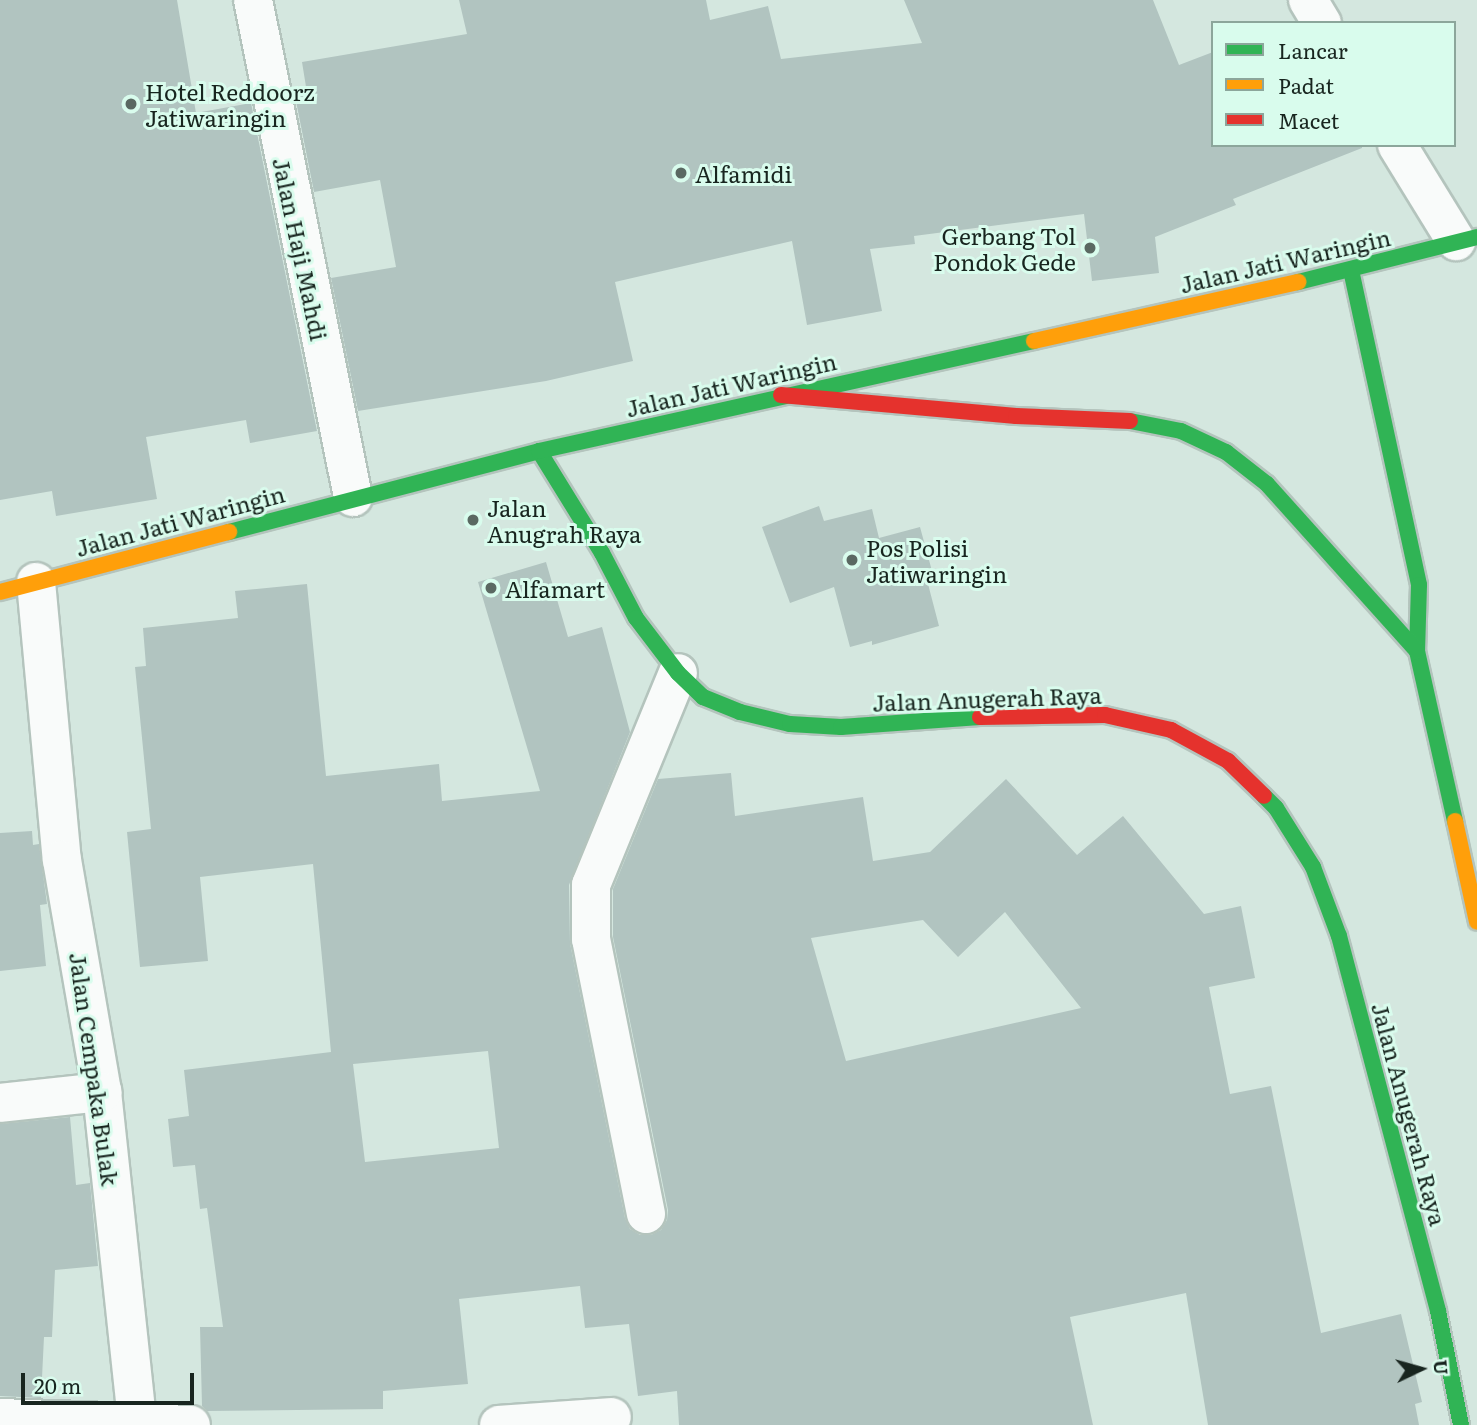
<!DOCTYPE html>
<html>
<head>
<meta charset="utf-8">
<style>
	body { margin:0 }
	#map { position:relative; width:1477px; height:1425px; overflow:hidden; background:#d4e7df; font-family:Literata,serif }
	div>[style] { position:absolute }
	.building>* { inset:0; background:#b1c4c0 }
	.roads { filter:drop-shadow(2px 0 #b4c4bd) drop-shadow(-2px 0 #b4c4bd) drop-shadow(0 2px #b4c4bd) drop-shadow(0 -2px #b4c4bd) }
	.street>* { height:38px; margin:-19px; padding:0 19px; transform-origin:19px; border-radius:19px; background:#f9fbfa }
	.fast>* { height:16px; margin:-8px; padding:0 8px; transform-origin:8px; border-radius:8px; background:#30b455 }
	.slow>* { height:16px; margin:-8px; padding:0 8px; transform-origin:8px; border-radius:8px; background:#ff9f0a }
	.jam>* { height:16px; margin:-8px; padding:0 8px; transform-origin:8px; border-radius:8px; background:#e5322d }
	.dots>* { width:19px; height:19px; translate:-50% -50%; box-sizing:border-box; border:4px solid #d9fced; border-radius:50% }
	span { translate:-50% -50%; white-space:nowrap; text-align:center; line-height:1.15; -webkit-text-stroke:6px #d9fced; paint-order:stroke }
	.poi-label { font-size:23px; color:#18251f }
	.left { translate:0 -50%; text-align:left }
	.right { translate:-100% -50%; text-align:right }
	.street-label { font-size:23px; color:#18251f }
	.legend { position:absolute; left:1211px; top:21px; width:245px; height:126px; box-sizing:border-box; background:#d9fced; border:2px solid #8ca69b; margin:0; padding:9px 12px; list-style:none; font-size:21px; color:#18251f }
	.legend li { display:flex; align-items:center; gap:14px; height:35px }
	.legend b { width:35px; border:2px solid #8ca69b }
	.north { position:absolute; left:1386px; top:1334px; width:70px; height:70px; -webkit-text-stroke:5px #d9fced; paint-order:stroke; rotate:85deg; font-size:19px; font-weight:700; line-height:28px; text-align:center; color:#18251f }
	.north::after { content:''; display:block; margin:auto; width:24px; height:32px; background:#18251f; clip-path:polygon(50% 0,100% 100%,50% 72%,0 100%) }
	.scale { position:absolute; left:21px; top:1373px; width:173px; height:32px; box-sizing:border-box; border:4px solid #18251f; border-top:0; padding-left:9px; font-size:21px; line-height:24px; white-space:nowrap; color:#18251f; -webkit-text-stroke:5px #d9fced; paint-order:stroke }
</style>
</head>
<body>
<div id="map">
	<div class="building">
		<div style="clip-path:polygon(0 0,177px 0,196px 113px,251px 103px,317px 431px,250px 443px,246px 420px,146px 437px,157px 499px,56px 516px,52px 491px,0 500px)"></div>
		<div style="clip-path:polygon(459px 0,706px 0,710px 20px,768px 6px,781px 59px,922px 43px,904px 0,1153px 0,1179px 65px,1213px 52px,1213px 145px,1362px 145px,1362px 148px,1233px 199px,1236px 205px,1155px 237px,1159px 273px,1092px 281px,1084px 214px,914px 236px,915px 244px,870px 249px,882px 311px,807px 325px,792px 241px,615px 282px,633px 361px,546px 381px,358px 411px,331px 278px,396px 267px,380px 180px,314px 192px,295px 96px,307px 93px,302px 62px,467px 34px)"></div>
		<div style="clip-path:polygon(819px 506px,824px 521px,872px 509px,879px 538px,920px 527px,935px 582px,928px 584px,939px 626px,872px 645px,872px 641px,850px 647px,834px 587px,790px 603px,762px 527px)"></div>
		<div style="clip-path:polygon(evenodd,546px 562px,568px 637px,602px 627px,630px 732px,569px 885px,570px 943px,625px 1218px,630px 1229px,640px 1235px,651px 1235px,661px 1230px,667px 1220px,668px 1210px,613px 937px,613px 889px,658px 779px,731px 773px,735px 816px,863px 797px,873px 861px,930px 852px,1006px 779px,1077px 855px,1123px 816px,1204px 914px,1241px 906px,1255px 978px,1209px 987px,1230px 1094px,1271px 1086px,1321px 1333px,1401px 1314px,1422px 1402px,1415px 1404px,1419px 1425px,1208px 1425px,1186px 1293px,1070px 1317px,1093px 1425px,679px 1425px,677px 1391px,638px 1396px,629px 1324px,585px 1328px,580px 1286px,459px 1299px,468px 1384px,383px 1391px,383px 1409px,207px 1411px,202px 1406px,200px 1327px,223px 1327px,207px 1208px,200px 1209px,195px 1165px,173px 1167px,168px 1119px,189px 1116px,184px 1070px,331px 1052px,313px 864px,200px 877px,208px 961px,140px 967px,127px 832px,151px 829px,135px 667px,146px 666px,143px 628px,238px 618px,235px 591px,307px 584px,326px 776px,439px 764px,442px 801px,540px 791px,478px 582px,546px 562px,1005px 912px,1081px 1008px,846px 1061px,811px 938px,923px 920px,958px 957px,1005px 912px,546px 562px,488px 1051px,499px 1148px,365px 1162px,353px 1064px,488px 1051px)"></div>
		<div style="clip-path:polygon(32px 831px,33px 845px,39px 844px,47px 904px,40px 905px,46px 966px,0 971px,0 833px)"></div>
		<div style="clip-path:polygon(70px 1117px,76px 1185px,90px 1183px,98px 1266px,55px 1270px,52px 1337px,44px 1337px,41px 1398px,0 1396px,0 1124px)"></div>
	</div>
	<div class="roads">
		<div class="street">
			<div style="left:253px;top:0;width:507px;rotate:78.62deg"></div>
			<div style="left:1308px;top:0;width:27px;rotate:59deg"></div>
			<div style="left:1397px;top:145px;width:113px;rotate:58.4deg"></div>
			<div style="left:36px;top:582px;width:279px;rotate:84.7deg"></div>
			<div style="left:62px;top:860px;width:235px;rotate:80.2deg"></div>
			<div style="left:102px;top:1092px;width:331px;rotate:83.9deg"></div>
			<div style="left:0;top:1103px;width:103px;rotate:-6.2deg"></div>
			<div style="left:646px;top:1214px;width:280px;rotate:-101.3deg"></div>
			<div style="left:591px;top:939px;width:54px;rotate:-90deg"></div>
			<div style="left:591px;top:885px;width:229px;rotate:-67.7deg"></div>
			<div style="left:0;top:1418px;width:191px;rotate:2.1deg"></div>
			<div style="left:499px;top:1425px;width:113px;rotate:-4deg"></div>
		</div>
		<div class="fast">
			<div style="left:1351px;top:270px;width:322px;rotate:77.8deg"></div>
			<div style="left:1419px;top:585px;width:66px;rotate:91.7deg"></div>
			<div style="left:1417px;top:651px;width:174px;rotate:77.4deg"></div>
			<div style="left:1298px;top:282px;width:185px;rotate:-14.1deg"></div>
			<div style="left:1130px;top:421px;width:52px;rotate:11.1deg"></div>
			<div style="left:1181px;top:431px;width:50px;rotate:25deg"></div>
			<div style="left:1226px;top:452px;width:52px;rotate:38deg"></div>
			<div style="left:1267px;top:484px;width:224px;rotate:48.1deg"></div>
			<div style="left:539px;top:451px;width:120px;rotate:58.3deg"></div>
			<div style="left:602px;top:553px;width:73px;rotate:62.4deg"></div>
			<div style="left:636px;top:618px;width:69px;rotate:52.6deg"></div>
			<div style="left:678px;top:673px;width:35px;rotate:44deg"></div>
			<div style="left:703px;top:697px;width:40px;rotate:22deg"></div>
			<div style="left:740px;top:712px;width:51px;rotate:13.5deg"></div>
			<div style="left:790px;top:724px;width:51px;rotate:3.4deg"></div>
			<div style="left:841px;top:727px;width:139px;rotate:-4.1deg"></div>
			<div style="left:229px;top:532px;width:320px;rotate:-14.6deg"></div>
			<div style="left:539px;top:451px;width:507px;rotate:-12.53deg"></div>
			<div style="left:1264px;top:796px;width:17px;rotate:45deg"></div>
			<div style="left:1276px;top:808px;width:70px;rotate:57.9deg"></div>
			<div style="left:1313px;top:867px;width:74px;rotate:69.4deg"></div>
			<div style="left:1339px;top:936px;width:388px;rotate:75.2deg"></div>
			<div style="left:1438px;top:1311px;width:116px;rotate:78.6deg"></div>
		</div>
		<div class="slow">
			<div style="left:1034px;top:341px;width:271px;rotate:-12.6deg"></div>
			<div style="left:0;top:592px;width:237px;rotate:-14.7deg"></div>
			<div style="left:1455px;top:821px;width:103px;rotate:77.7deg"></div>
		</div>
		<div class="jam">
			<div style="left:781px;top:395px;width:236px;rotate:5.1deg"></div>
			<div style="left:1016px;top:416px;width:114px;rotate:2.5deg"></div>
			<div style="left:980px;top:717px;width:125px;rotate:-0.9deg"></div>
			<div style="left:1105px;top:715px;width:68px;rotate:12.8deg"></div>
			<div style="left:1171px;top:730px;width:65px;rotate:28.5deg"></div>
			<div style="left:1228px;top:761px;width:50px;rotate:44.2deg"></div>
		</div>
	</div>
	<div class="dots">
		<div style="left:131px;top:104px;background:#5a6962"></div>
		<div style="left:681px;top:173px;background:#5a6962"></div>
		<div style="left:1090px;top:248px;background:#5a6962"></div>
		<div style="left:473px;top:520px;background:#5a6962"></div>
		<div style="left:852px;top:560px;background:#5a6962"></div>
		<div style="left:491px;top:588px;background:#5a6962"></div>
	</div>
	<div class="poi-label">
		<span class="left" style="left:145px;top:104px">Hotel Reddoorz<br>Jatiwaringin</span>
		<span class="left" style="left:695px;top:173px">Alfamidi</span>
		<span class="right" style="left:1076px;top:248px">Gerbang Tol<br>Pondok Gede</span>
		<span class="left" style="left:487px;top:520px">Jalan<br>Anugrah Raya</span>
		<span class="left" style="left:866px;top:560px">Pos Polisi<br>Jatiwaringin</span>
		<span class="left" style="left:505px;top:588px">Alfamart</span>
	</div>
	<div class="street-label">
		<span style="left:301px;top:249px;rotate:78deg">Jalan Haji Mahdi</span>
		<span style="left:1285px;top:260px;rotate:-13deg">Jalan Jati Waringin</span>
		<span style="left:731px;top:384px;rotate:-13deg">Jalan Jati Waringin</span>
		<span style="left:180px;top:520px;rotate:-15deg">Jalan Jati Waringin</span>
		<span style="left:987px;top:698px;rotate:-2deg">Jalan Anugerah Raya</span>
		<span style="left:95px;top:1069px;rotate:82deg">Jalan Cempaka Bulak</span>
		<span style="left:1410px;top:1114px;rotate:75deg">Jalan Anugerah Raya</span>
	</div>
	<ul class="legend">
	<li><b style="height:9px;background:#30b455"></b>Lancar</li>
	<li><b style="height:9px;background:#ff9f0a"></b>Padat</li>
	<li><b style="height:9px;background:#e5322d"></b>Macet</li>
	</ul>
	<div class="north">U</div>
	<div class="scale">20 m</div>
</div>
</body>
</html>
